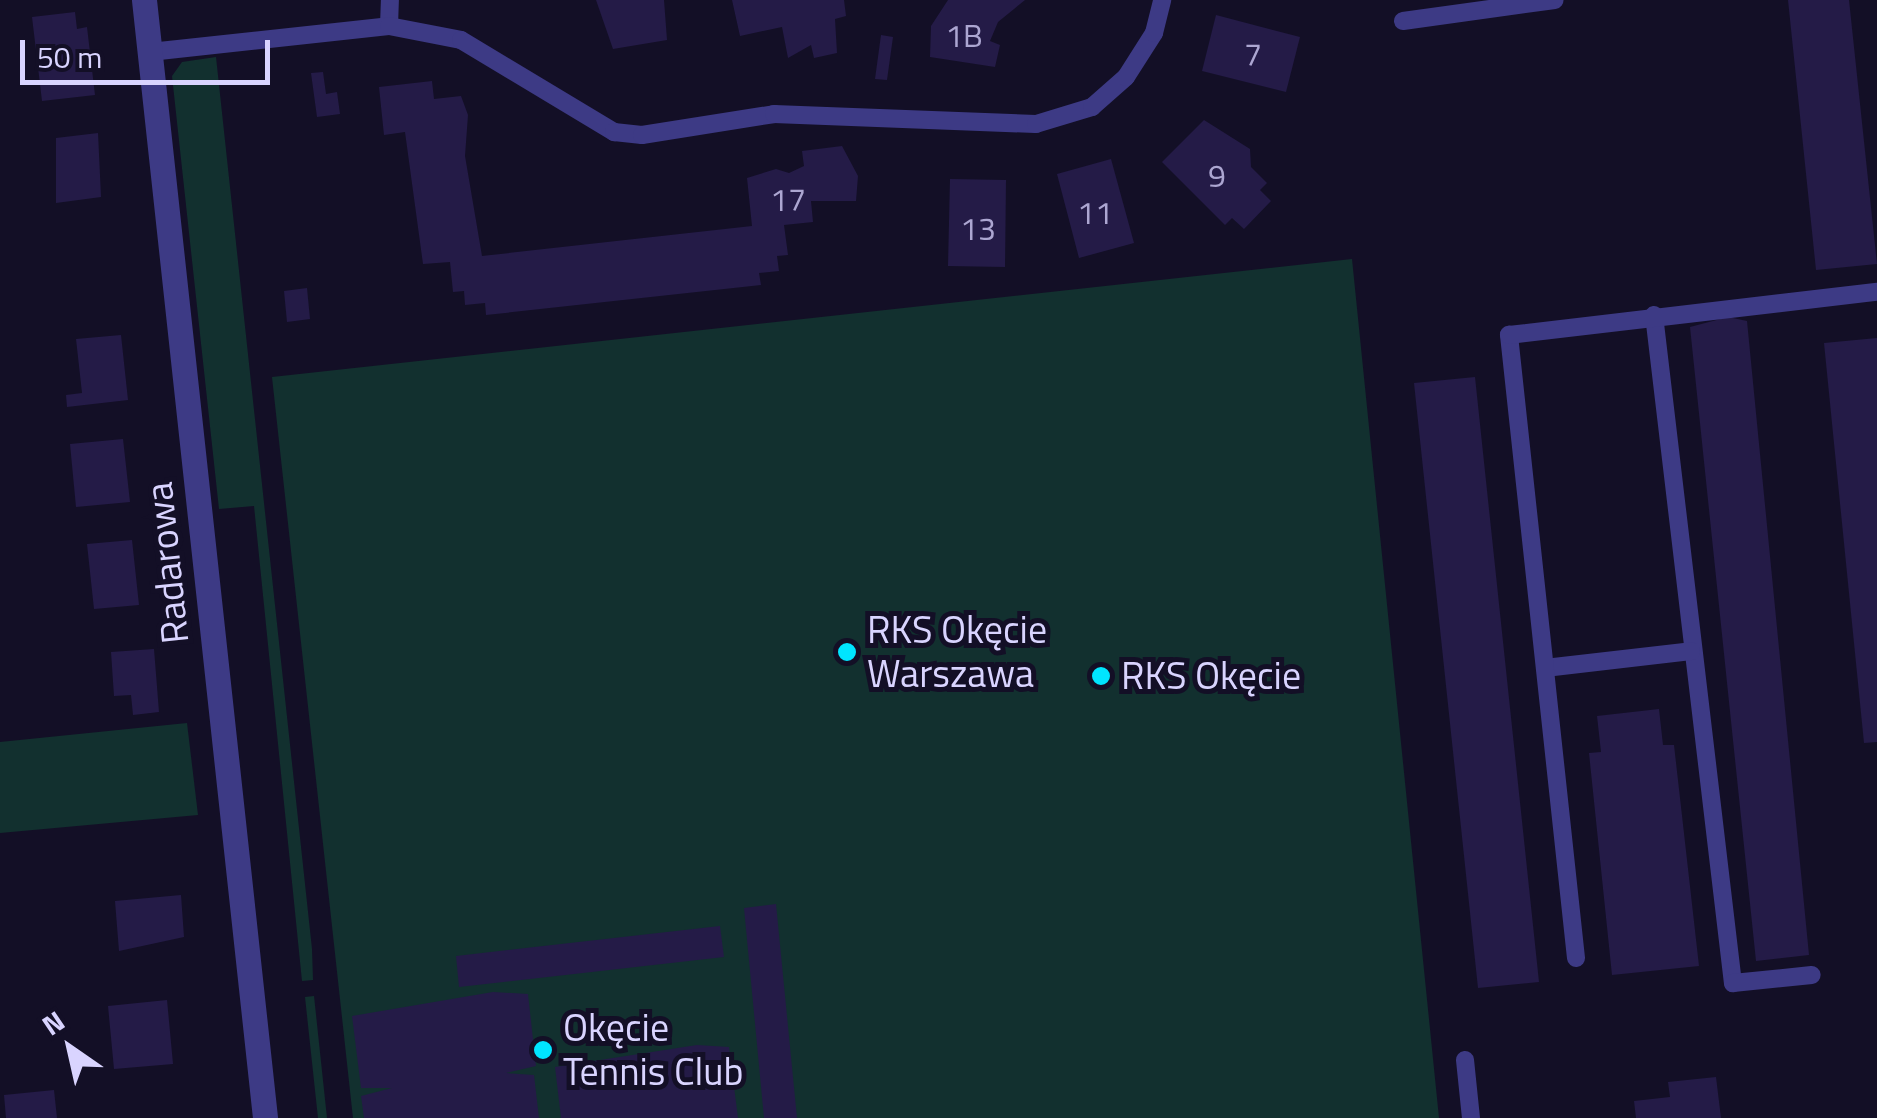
<!DOCTYPE html>
<html>
<head>
<meta charset="utf-8">
<style>
	body { margin:0 }
	#map { position:relative; width:1877px; height:1118px; overflow:hidden; background:#130f26; font-family:"Titillium Web",sans-serif }
	div>[style] { position:absolute }
	.green>* { inset:0; background:#12302f }
	.building>* { inset:0; background:#241b47 }
	.lane>* { height:18px; margin:-9px; padding:0 9px; transform-origin:9px; border-radius:9px; background:#3d3a85 }
	.street>* { height:25px; margin:-12.5px; padding:0 12.5px; transform-origin:12.5px; border-radius:12.5px; background:#3d3a85 }
	.dots>* { width:28px; height:28px; translate:-50% -50%; box-sizing:border-box; border:5px solid #130f26; border-radius:50% }
	span { translate:-50% -50%; white-space:nowrap; text-align:center; line-height:1.15; -webkit-text-stroke:10px #130f26; paint-order:stroke }
	.number-label { font-size:32px; color:#aca6d1 }
	.number-label span { -webkit-text-stroke-width:0 }
	.street-label { font-size:38px; color:#d9d4ff }
	.poi-label { font-size:38px; color:#d9d4ff }
	.left { translate:0 -50%; text-align:left }
	.north { position:absolute; left:20px; top:998px; width:100px; height:100px; -webkit-text-stroke:8px #130f26; paint-order:stroke; rotate:326deg; font-size:28px; font-weight:700; line-height:40px; text-align:center; color:#d9d4ff }
	.north::after { content:''; display:block; margin:auto; width:35px; height:45px; background:#d9d4ff; clip-path:polygon(50% 0,100% 100%,50% 72%,0 100%) }
	.scale { position:absolute; left:20px; top:40px; width:250px; height:45px; box-sizing:border-box; border:5px solid #d9d4ff; border-top:0; padding-left:12px; font-size:30px; line-height:35px; white-space:nowrap; color:#d9d4ff; -webkit-text-stroke:8px #130f26; paint-order:stroke }
</style>
</head>
<body>
<div id="map">
	<div class="green">
		<div style="clip-path:polygon(216px 57px,312px 949px,313px 980px,302px 981px,254px 506px,219px 509px,172px 76px,182px 62px)"></div>
		<div style="clip-path:polygon(1352px 259px,1439px 1118px,353px 1118px,272px 377px)"></div>
		<div style="clip-path:polygon(187px 723px,198px 815px,0 833px,0 742px)"></div>
		<div style="clip-path:polygon(314px 996px,327px 1118px,318px 1118px,305px 997px)"></div>
	</div>
	<div class="building">
		<div style="clip-path:polygon(596px 0,664px 0,667px 40px,613px 49px)"></div>
		<div style="clip-path:polygon(732px 0,844px 0,846px 16px,835px 19px,837px 53px,814px 58px,811px 45px,788px 58px,782px 27px,740px 36px)"></div>
		<div style="clip-path:polygon(948px 0,1025px 0,998px 22px,990px 41px,1000px 45px,995px 67px,930px 57px,931px 26px)"></div>
		<div style="clip-path:polygon(1788px 0,1849px 0,1877px 264px,1816px 270px)"></div>
		<div style="clip-path:polygon(75px 12px,77px 29px,87px 27px,95px 95px,42px 101px,32px 17px)"></div>
		<div style="clip-path:polygon(1216px 15px,1300px 37px,1286px 92px,1202px 71px)"></div>
		<div style="clip-path:polygon(881px 35px,893px 37px,887px 80px,875px 79px)"></div>
		<div style="clip-path:polygon(323px 72px,326px 94px,337px 92px,340px 114px,317px 117px,311px 73px)"></div>
		<div style="clip-path:polygon(432px 81px,434px 99px,461px 96px,468px 115px,465px 156px,482px 256px,752px 226px,747px 178px,776px 169px,789px 173px,804px 166px,802px 151px,842px 146px,858px 176px,856px 201px,811px 201px,813px 222px,784px 225px,788px 255px,777px 256px,779px 271px,759px 273px,761px 285px,486px 315px,485px 303px,465px 305px,464px 291px,453px 292px,450px 262px,423px 264px,405px 132px,384px 135px,379px 87px)"></div>
		<div style="clip-path:polygon(1204px 120px,1250px 149px,1251px 167px,1267px 183px,1260px 190px,1271px 201px,1244px 229px,1232px 218px,1225px 225px,1162px 162px)"></div>
		<div style="clip-path:polygon(98px 133px,101px 197px,56px 203px,56px 138px)"></div>
		<div style="clip-path:polygon(1111px 159px,1134px 243px,1079px 258px,1057px 174px)"></div>
		<div style="clip-path:polygon(950px 179px,1006px 180px,1005px 267px,948px 266px)"></div>
		<div style="clip-path:polygon(307px 288px,310px 319px,287px 322px,284px 291px)"></div>
		<div style="clip-path:polygon(1728px 317px,1747px 321px,1809px 955px,1756px 961px,1690px 327px)"></div>
		<div style="clip-path:polygon(121px 335px,128px 400px,67px 407px,66px 395px,82px 393px,76px 339px)"></div>
		<div style="clip-path:polygon(1877px 338px,1877px 742px,1864px 743px,1824px 343px)"></div>
		<div style="clip-path:polygon(1475px 377px,1539px 982px,1478px 988px,1414px 383px)"></div>
		<div style="clip-path:polygon(123px 439px,130px 502px,76px 507px,70px 444px)"></div>
		<div style="clip-path:polygon(132px 540px,139px 605px,94px 609px,87px 544px)"></div>
		<div style="clip-path:polygon(154px 649px,159px 712px,133px 715px,131px 695px,114px 696px,111px 652px)"></div>
		<div style="clip-path:polygon(1659px 709px,1663px 745px,1674px 745px,1699px 966px,1612px 975px,1589px 753px,1601px 752px,1597px 716px)"></div>
		<div style="clip-path:polygon(181px 895px,184px 937px,119px 951px,115px 901px)"></div>
		<div style="clip-path:polygon(776px 904px,797px 1118px,764px 1118px,744px 908px)"></div>
		<div style="clip-path:polygon(720px 926px,724px 957px,459px 987px,456px 956px)"></div>
		<div style="clip-path:polygon(493px 992px,528px 994px,536px 1066px,506px 1073px,534px 1075px,539px 1118px,364px 1118px,361px 1096px,392px 1088px,361px 1088px,352px 1016px)"></div>
		<div style="clip-path:polygon(167px 1000px,173px 1064px,114px 1069px,108px 1006px)"></div>
		<div style="clip-path:polygon(697px 1045px,729px 1047px,738px 1118px,561px 1118px,555px 1067px)"></div>
		<div style="clip-path:polygon(1716px 1077px,1721px 1118px,1636px 1118px,1634px 1101px,1670px 1097px,1668px 1082px)"></div>
		<div style="clip-path:polygon(54px 1090px,57px 1118px,6px 1118px,4px 1095px)"></div>
	</div>
	<div class="lane">
		<div style="left:1403px;top:21px;width:153px;rotate:-7.9deg"></div>
		<div style="left:389px;top:26px;width:26px;rotate:-88deg"></div>
		<div style="left:150px;top:52px;width:240px;rotate:-6.2deg"></div>
		<div style="left:389px;top:26px;width:73px;rotate:11deg"></div>
		<div style="left:461px;top:40px;width:179px;rotate:31deg"></div>
		<div style="left:614px;top:132px;width:28px;rotate:6deg"></div>
		<div style="left:642px;top:135px;width:134px;rotate:-9deg"></div>
		<div style="left:774px;top:114px;width:262px;rotate:2.2deg"></div>
		<div style="left:1036px;top:124px;width:59px;rotate:-16.9deg"></div>
		<div style="left:1092px;top:107px;width:45px;rotate:-41.4deg"></div>
		<div style="left:1126px;top:77px;width:52px;rotate:-57.5deg"></div>
		<div style="left:1154px;top:33px;width:34px;rotate:-76deg"></div>
		<div style="left:1654px;top:315px;width:673px;rotate:83.26deg"></div>
		<div style="left:1733px;top:983px;width:79px;rotate:-5.8deg"></div>
		<div style="left:1545px;top:668px;width:147px;rotate:-6.6deg"></div>
		<div style="left:1576px;top:958px;width:627px;rotate:-96.14deg"></div>
		<div style="left:1509px;top:335px;width:371px;rotate:-6.7deg"></div>
		<div style="left:1465px;top:1060px;width:58px;rotate:84.1deg"></div>
	</div>
	<div class="street">
		<div style="left:144px;top:0;width:1125px;rotate:83.82deg"></div>
	</div>
	<div class="dots">
		<div style="left:847px;top:652px;background:#00e5ff"></div>
		<div style="left:1101px;top:676px;background:#00e5ff"></div>
		<div style="left:543px;top:1050px;background:#00e5ff"></div>
	</div>
	<div class="number-label">
		<span style="left:964px;top:35px">1B</span>
		<span style="left:1253px;top:54px">7</span>
		<span style="left:1217px;top:175px">9</span>
		<span style="left:788px;top:199px">17</span>
		<span style="left:1095px;top:212px">11</span>
		<span style="left:978px;top:228px">13</span>
	</div>
	<div class="street-label">
		<span style="left:167px;top:563px;rotate:-96deg">Radarowa</span>
	</div>
	<div class="poi-label">
		<span class="left" style="left:867px;top:652px">RKS Okęcie<br>Warszawa</span>
		<span class="left" style="left:1121px;top:676px">RKS Okęcie</span>
		<span class="left" style="left:563px;top:1050px">Okęcie<br>Tennis Club</span>
	</div>
	<div class="north">N</div>
	<div class="scale">50 m</div>
</div>
</body>
</html>
